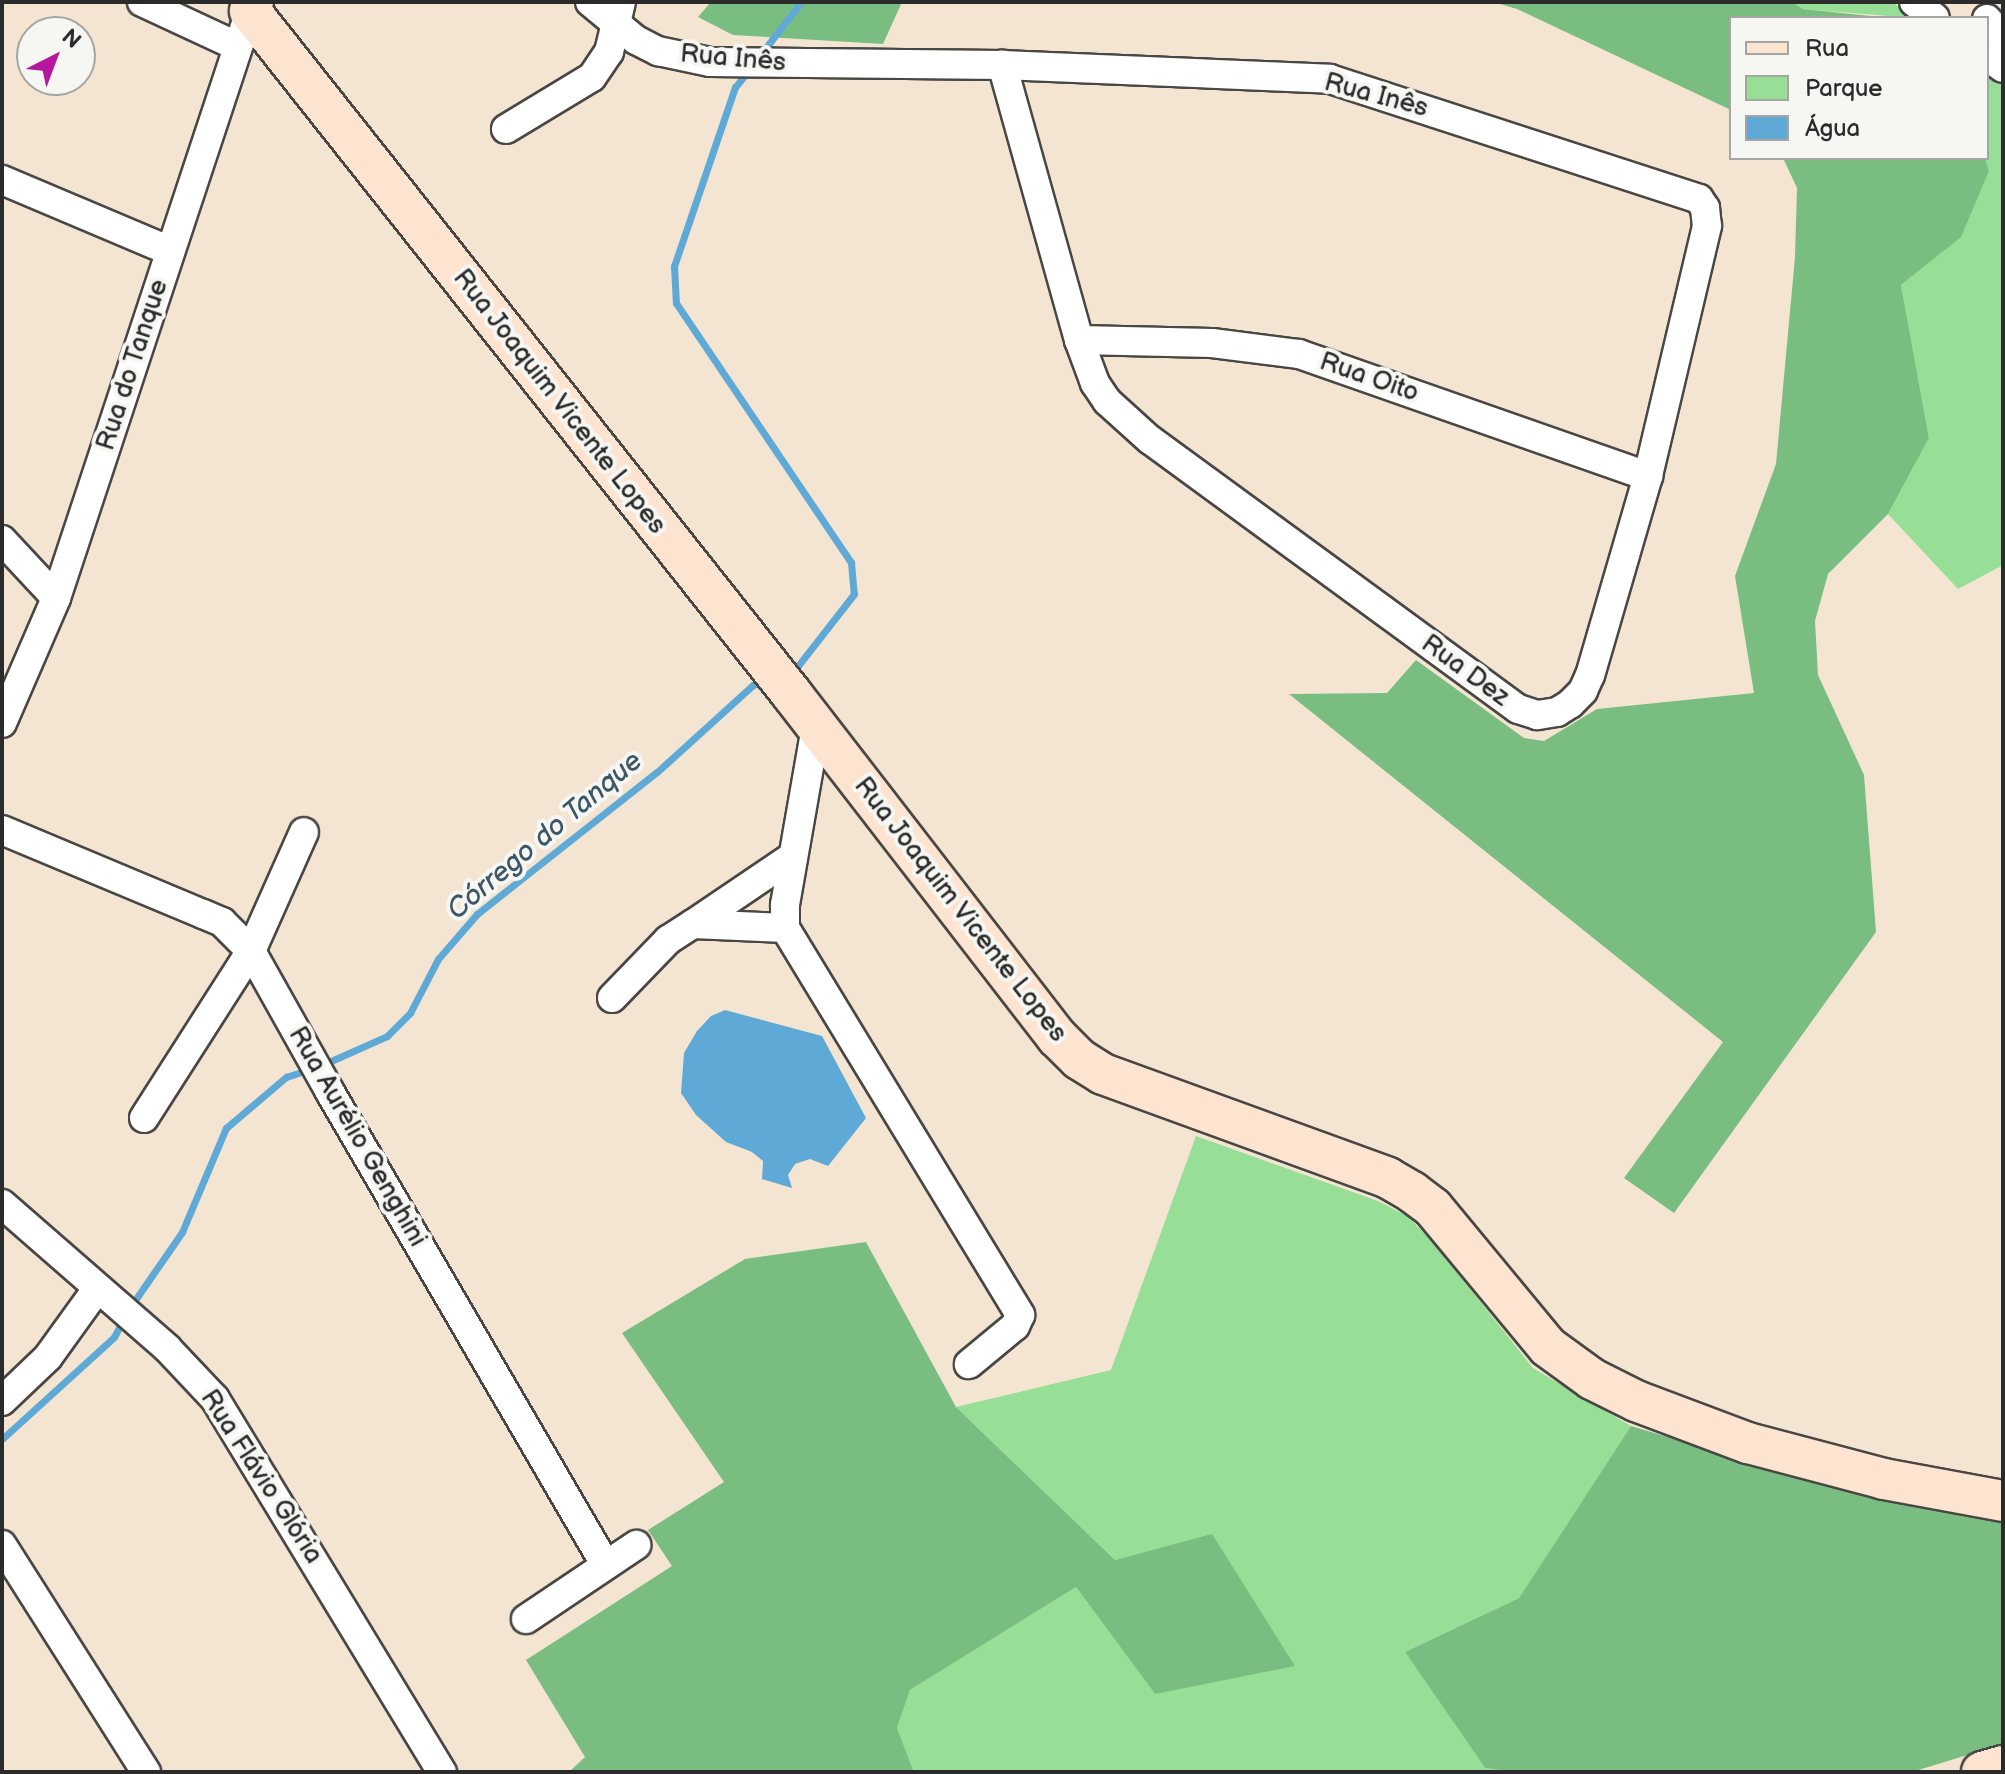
<!DOCTYPE html>
<html>
<head>
<meta charset="utf-8">
<style>
	body { margin:0 }
	#map { position:relative; width:2005px; height:1774px; overflow:hidden; background:#f4e5d2; font-family:"Balsamiq Sans",sans-serif }
	div>[style] { position:absolute }
	.green>* { inset:0; background:#97de97 }
	.forest>* { inset:0; background:#79bd80 }
	.water>* { inset:0; background:#5fa9d7 }
	.stream>* { height:7px; margin:-3.5px; padding:0 3.5px; transform-origin:3.5px; border-radius:3.5px; background:#5fa9d7 }
	.roads { filter:drop-shadow(2px 0 #494744) drop-shadow(-2px 0 #494744) drop-shadow(0 2px #494744) drop-shadow(0 -2px #494744) }
	.street>* { height:28px; margin:-14px; padding:0 14px; transform-origin:14px; border-radius:14px; background:#fff }
	.secondary>* { height:40px; margin:-20px; padding:0 20px; transform-origin:20px; border-radius:20px; background:#fde4d0 }
	span { translate:-50% -50%; white-space:nowrap; text-align:center; line-height:1.15; -webkit-text-stroke:8px #f6f6f2; paint-order:stroke }
	.street-label { font-size:26px; color:#2b2b2b }
	.water-label { font-size:28px; color:#3d5767; font-style:italic }
	.frame { position:absolute; inset:0; border:4px solid #2b2b2b; pointer-events:none }
	.legend { position:absolute; left:1729px; top:16px; width:260px; height:144px; box-sizing:border-box; background:#f6f6f2; border:2px solid #a5a5a2; margin:0; padding:10px 14px; list-style:none; font-size:24px; color:#2b2b2b }
	.legend li { display:flex; align-items:center; gap:16px; height:40px }
	.legend b { width:40px; border:2px solid #a5a5a2 }
	.north { position:absolute; left:16px; top:16px; width:80px; height:80px; box-sizing:border-box; background:#f6f6f2; border:2px solid #a5a5a2; border-radius:50%; rotate:42deg; font-size:22px; font-weight:700; line-height:32px; text-align:center; color:#2b2b2b }
	.north::after { content:''; display:block; margin:auto; width:28px; height:36px; background:#b5179e; clip-path:polygon(50% 0,100% 100%,50% 72%,0 100%) }
</style>
</head>
<body>
<div id="map">
	<div class="green">
		<div style="clip-path:polygon(1792px 2px,1892px 2px,1914px 18px,1803px 9px)"></div>
		<div style="clip-path:polygon(1987px 70px,2003px 81px,2003px 565px,1958px 589px,1888px 514px,1929px 438px,1901px 285px,1960px 237px,1989px 171px,1985px 158px)"></div>
		<div style="clip-path:polygon(1196px 1136px,1378px 1201px,1407px 1216px,1433px 1242px,1533px 1368px,1631px 1426px,1519px 1598px,1405px 1652px,1485px 1768px,1514px 1772px,914px 1772px,897px 1728px,910px 1690px,1076px 1587px,1155px 1694px,1212px 1535px,1115px 1560px,956px 1407px,1111px 1370px)"></div>
	</div>
	<div class="forest">
		<div style="clip-path:polygon(711px 2px,902px 2px,883px 44px,733px 35px,698px 17px)"></div>
		<div style="clip-path:polygon(1493px 2px,1792px 2px,1803px 9px,1890px 18px,1731px 18px,1731px 110px,1517px 9px)"></div>
		<div style="clip-path:polygon(1783px 158px,1985px 158px,1989px 171px,1961px 237px,1901px 285px,1929px 438px,1888px 514px,1828px 574px,1815px 621px,1818px 675px,1864px 775px,1876px 932px,1674px 1213px,1624px 1178px,1723px 1042px,1289px 694px,1387px 693px,1416px 660px,1524px 738px,1544px 741px,1597px 709px,1754px 693px,1735px 576px,1776px 464px,1795px 257px,1797px 188px)"></div>
		<div style="clip-path:polygon(866px 1242px,956px 1407px,1115px 1560px,1212px 1534px,1295px 1666px,1155px 1694px,1076px 1587px,910px 1690px,897px 1728px,914px 1772px,569px 1772px,585px 1757px,526px 1660px,672px 1566px,648px 1530px,724px 1482px,622px 1333px,745px 1259px)"></div>
		<div style="clip-path:polygon(1631px 1426px,1782px 1471px,2003px 1521px,2003px 1744px,1912px 1772px,1514px 1772px,1485px 1768px,1405px 1652px,1519px 1598px)"></div>
	</div>
	<div class="water">
		<div style="clip-path:polygon(725px 1010px,822px 1036px,866px 1118px,828px 1166px,810px 1159px,795px 1164px,788px 1175px,792px 1188px,762px 1179px,763px 1161px,752px 1152px,726px 1142px,696px 1115px,681px 1093px,684px 1053px,697px 1031px,711px 1016px)"></div>
	</div>
	<div class="stream">
		<div style="left:761px;top:54px;width:66px;rotate:-52.4deg"></div>
		<div style="left:749px;top:70px;width:22px;rotate:129deg"></div>
		<div style="left:735px;top:87px;width:189px;rotate:108.8deg"></div>
		<div style="left:674px;top:266px;width:37px;rotate:87deg"></div>
		<div style="left:676px;top:303px;width:313px;rotate:56deg"></div>
		<div style="left:851px;top:562px;width:32px;rotate:85deg"></div>
		<div style="left:854px;top:594px;width:93px;rotate:128deg"></div>
		<div style="left:797px;top:667px;width:11px;rotate:158deg"></div>
		<div style="left:322px;top:1065px;width:71px;rotate:-24deg"></div>
		<div style="left:387px;top:1036px;width:33px;rotate:-45deg"></div>
		<div style="left:410px;top:1013px;width:61px;rotate:-62.6deg"></div>
		<div style="left:438px;top:959px;width:60px;rotate:-49.1deg"></div>
		<div style="left:477px;top:914px;width:229px;rotate:-38.3deg"></div>
		<div style="left:657px;top:772px;width:130px;rotate:-42.2deg"></div>
		<div style="left:753px;top:685px;width:13px;rotate:-23deg"></div>
		<div style="left:131px;top:1306px;width:90px;rotate:-55.4deg"></div>
		<div style="left:182px;top:1232px;width:113px;rotate:-67.1deg"></div>
		<div style="left:226px;top:1128px;width:79px;rotate:-40.4deg"></div>
		<div style="left:286px;top:1077px;width:26px;rotate:-18deg"></div>
		<div style="left:2px;top:1439px;width:151px;rotate:-42.3deg"></div>
		<div style="left:114px;top:1337px;width:19px;rotate:-62deg"></div>
	</div>
	<div class="roads">
		<div class="street">
			<div style="left:142px;top:2px;width:105px;rotate:24.9deg"></div>
			<div style="left:590px;top:2px;width:60px;rotate:39.6deg"></div>
			<div style="left:636px;top:40px;width:25px;rotate:27deg"></div>
			<div style="left:658px;top:51px;width:53px;rotate:11.9deg"></div>
			<div style="left:710px;top:62px;width:292px;rotate:0.6deg"></div>
			<div style="left:1002px;top:65px;width:328px;rotate:2.4deg"></div>
			<div style="left:1330px;top:79px;width:388px;rotate:18deg"></div>
			<div style="left:1699px;top:199px;width:11px;rotate:56deg"></div>
			<div style="left:1705px;top:208px;width:18px;rotate:84deg"></div>
			<div style="left:1707px;top:226px;width:257px;rotate:103.3deg"></div>
			<div style="left:1648px;top:476px;width:207px;rotate:106.2deg"></div>
			<div style="left:1590px;top:675px;width:17px;rotate:114deg"></div>
			<div style="left:1583px;top:691px;width:18px;rotate:135deg"></div>
			<div style="left:1570px;top:704px;width:15px;rotate:148deg"></div>
			<div style="left:1557px;top:712px;width:20px;rotate:171deg"></div>
			<div style="left:1537px;top:715px;width:20px;rotate:-162deg"></div>
			<div style="left:1518px;top:709px;width:456px;rotate:-143.8deg"></div>
			<div style="left:1150px;top:440px;width:58px;rotate:-137.8deg"></div>
			<div style="left:1107px;top:401px;width:22px;rotate:-124deg"></div>
			<div style="left:1095px;top:383px;width:46px;rotate:-110.4deg"></div>
			<div style="left:1079px;top:340px;width:286px;rotate:-105.6deg"></div>
			<div style="left:1914px;top:2px;width:26px;rotate:37deg"></div>
			<div style="left:1987px;top:19px;width:24px;rotate:48deg"></div>
			<div style="left:1987px;top:56px;width:20px;rotate:37deg"></div>
			<div style="left:506px;top:129px;width:100px;rotate:-31.2deg"></div>
			<div style="left:592px;top:77px;width:30px;rotate:-56deg"></div>
			<div style="left:609px;top:52px;width:51px;rotate:-76.5deg"></div>
			<div style="left:2px;top:180px;width:182px;rotate:22.9deg"></div>
			<div style="left:1079px;top:340px;width:133px;rotate:1.3deg"></div>
			<div style="left:1212px;top:343px;width:88px;rotate:7.2deg"></div>
			<div style="left:1299px;top:354px;width:370px;rotate:19.3deg"></div>
			<div style="left:2px;top:540px;width:79px;rotate:47deg"></div>
			<div style="left:2px;top:723px;width:136px;rotate:-66.6deg"></div>
			<div style="left:56px;top:598px;width:618px;rotate:-71.71deg"></div>
			<div style="left:816px;top:727px;width:181px;rotate:99.9deg"></div>
			<div style="left:785px;top:905px;width:23px;rotate:90deg"></div>
			<div style="left:785px;top:928px;width:453px;rotate:58.7deg"></div>
			<div style="left:1020px;top:1315px;width:12px;rotate:114deg"></div>
			<div style="left:1015px;top:1326px;width:60px;rotate:140.4deg"></div>
			<div style="left:2px;top:830px;width:218px;rotate:22.7deg"></div>
			<div style="left:203px;top:914px;width:21px;rotate:23deg"></div>
			<div style="left:222px;top:922px;width:41px;rotate:45deg"></div>
			<div style="left:251px;top:951px;width:162px;rotate:60.7deg"></div>
			<div style="left:330px;top:1092px;width:546px;rotate:59.77deg"></div>
			<div style="left:693px;top:924px;width:120px;rotate:-34.1deg"></div>
			<div style="left:612px;top:998px;width:81px;rotate:-46deg"></div>
			<div style="left:668px;top:940px;width:30px;rotate:-33deg"></div>
			<div style="left:693px;top:924px;width:92px;rotate:2.5deg"></div>
			<div style="left:144px;top:1118px;width:198px;rotate:-57.4deg"></div>
			<div style="left:251px;top:951px;width:130px;rotate:-66deg"></div>
			<div style="left:2px;top:1204px;width:219px;rotate:41.1deg"></div>
			<div style="left:167px;top:1348px;width:70px;rotate:46.7deg"></div>
			<div style="left:215px;top:1399px;width:437px;rotate:58.7deg"></div>
			<div style="left:2px;top:1401px;width:64px;rotate:-43.7deg"></div>
			<div style="left:48px;top:1357px;width:84px;rotate:-54.2deg"></div>
			<div style="left:2px;top:1545px;width:269px;rotate:57.6deg"></div>
			<div style="left:526px;top:1619px;width:133px;rotate:-33.9deg"></div>
		</div>
		<div class="secondary">
			<div style="left:253px;top:2px;width:9px;rotate:108deg"></div>
			<div style="left:250px;top:11px;width:871px;rotate:51.58deg"></div>
			<div style="left:791px;top:693px;width:435px;rotate:52.3deg"></div>
			<div style="left:1057px;top:1037px;width:31px;rotate:45deg"></div>
			<div style="left:1079px;top:1059px;width:28px;rotate:32deg"></div>
			<div style="left:1103px;top:1074px;width:303px;rotate:20deg"></div>
			<div style="left:1388px;top:1178px;width:28px;rotate:30deg"></div>
			<div style="left:1412px;top:1192px;width:26px;rotate:37deg"></div>
			<div style="left:1433px;top:1208px;width:180px;rotate:50.4deg"></div>
			<div style="left:1548px;top:1347px;width:54px;rotate:36deg"></div>
			<div style="left:1592px;top:1379px;width:49px;rotate:26.6deg"></div>
			<div style="left:1636px;top:1401px;width:120px;rotate:20.6deg"></div>
			<div style="left:1748px;top:1443px;width:141px;rotate:14.8deg"></div>
			<div style="left:1884px;top:1479px;width:121px;rotate:10.5deg"></div>
			<div style="left:1982px;top:1772px;width:22px;rotate:-16deg"></div>
		</div>
	</div>
	<div class="street-label">
		<span style="left:733px;top:59px;rotate:5deg">Rua Inês</span>
		<span style="left:1376px;top:96px;rotate:15deg">Rua Inês</span>
		<span style="left:133px;top:365px;rotate:-72deg">Rua do Tanque</span>
		<span style="left:1369px;top:378px;rotate:19deg">Rua Oito</span>
		<span style="left:559px;top:402px;rotate:52deg">Rua Joaquim Vicente Lopes</span>
		<span style="left:1465px;top:671px;rotate:36deg">Rua Dez</span>
		<span style="left:960px;top:910px;rotate:52deg">Rua Joaquim Vicente Lopes</span>
		<span style="left:357px;top:1137px;rotate:60deg">Rua Aurélio Genghini</span>
		<span style="left:261px;top:1477px;rotate:57deg">Rua Flávio Glória</span>
	</div>
	<div class="water-label">
		<span style="left:545px;top:836px;rotate:-40deg">Córrego do Tanque</span>
	</div>
	<div class="frame"></div>
	<ul class="legend">
	<li><b style="height:10px;background:#fde4d0"></b>Rua</li>
	<li><b style="height:22px;background:#97de97"></b>Parque</li>
	<li><b style="height:22px;background:#5fa9d7"></b>Água</li>
	</ul>
	<div class="north">N</div>
</div>
</body>
</html>
